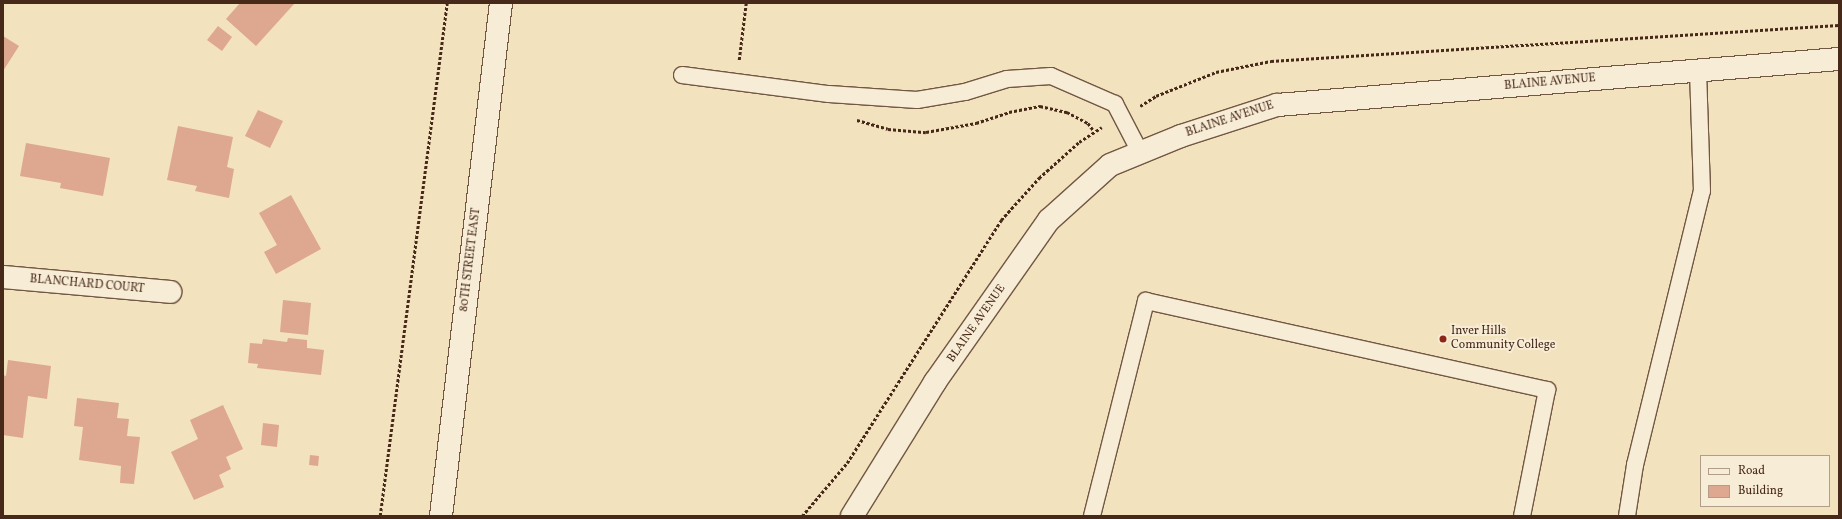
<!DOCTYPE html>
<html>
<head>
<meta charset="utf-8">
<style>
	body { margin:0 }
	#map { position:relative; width:1842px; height:519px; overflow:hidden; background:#f3e2be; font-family:Vollkorn,serif }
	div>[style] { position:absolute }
	.building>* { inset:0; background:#dda790 }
	.path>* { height:2.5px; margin-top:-1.25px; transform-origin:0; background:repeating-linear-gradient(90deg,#47291a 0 3px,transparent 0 5px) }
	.roads { filter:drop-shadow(1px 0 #725743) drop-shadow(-1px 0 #725743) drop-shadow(0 1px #725743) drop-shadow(0 -1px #725743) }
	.lane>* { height:16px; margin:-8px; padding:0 8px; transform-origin:8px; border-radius:8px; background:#f7ecd5 }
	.street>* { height:22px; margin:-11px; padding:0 11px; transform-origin:11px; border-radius:11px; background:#f7ecd5 }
	.secondary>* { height:22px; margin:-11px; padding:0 11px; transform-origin:11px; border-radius:11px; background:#f7ecd5 }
	.dots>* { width:11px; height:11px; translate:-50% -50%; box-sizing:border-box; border:2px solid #f7ecd5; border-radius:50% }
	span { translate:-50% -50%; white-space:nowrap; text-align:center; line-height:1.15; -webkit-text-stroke:4px #f7ecd5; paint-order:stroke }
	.street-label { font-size:12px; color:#47291a }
	.poi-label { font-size:12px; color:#47291a }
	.left { translate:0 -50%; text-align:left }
	.frame { position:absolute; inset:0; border:4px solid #47291a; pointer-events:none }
	.legend { position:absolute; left:1700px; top:455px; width:130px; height:52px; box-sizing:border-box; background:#f7ecd5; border:1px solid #b19e8a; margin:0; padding:5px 7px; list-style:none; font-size:12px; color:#47291a }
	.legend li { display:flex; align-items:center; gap:8px; height:20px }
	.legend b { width:20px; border:1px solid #b19e8a }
</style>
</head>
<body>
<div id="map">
	<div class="building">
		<div style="clip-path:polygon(240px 3px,295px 3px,256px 46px,226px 19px)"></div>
		<div style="clip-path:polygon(218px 26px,232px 37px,222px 51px,207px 40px)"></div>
		<div style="clip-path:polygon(3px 36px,19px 46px,3px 71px)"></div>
		<div style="clip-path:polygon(258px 110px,283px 121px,270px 148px,245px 136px)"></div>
		<div style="clip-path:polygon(178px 126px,233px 137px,227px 167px,234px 169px,229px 198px,195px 191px,197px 186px,167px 180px)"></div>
		<div style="clip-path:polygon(26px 143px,110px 158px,103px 196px,60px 188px,61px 183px,20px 176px)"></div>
		<div style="clip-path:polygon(291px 195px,321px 249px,276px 274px,264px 252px,277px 245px,259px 213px)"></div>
		<div style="clip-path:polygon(283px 300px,311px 303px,308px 335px,280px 332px)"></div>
		<div style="clip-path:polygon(288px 338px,307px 340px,307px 348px,324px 350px,321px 375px,257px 368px,258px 364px,248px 363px,250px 343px,262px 344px,263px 339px,287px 342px)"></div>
		<div style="clip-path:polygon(8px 360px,51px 366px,47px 399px,28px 396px,23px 438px,3px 435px,3px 375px,6px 376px)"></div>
		<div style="clip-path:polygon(77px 398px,119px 403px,117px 418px,129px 419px,127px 436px,140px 437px,134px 484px,120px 483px,121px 466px,79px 460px,83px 427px,74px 426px)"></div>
		<div style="clip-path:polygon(223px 405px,243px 449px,226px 457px,231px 469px,219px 475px,224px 487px,194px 500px,171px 452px,198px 439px,190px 420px)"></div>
		<div style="clip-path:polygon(263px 423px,279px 425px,277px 447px,261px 445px)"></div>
		<div style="clip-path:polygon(310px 455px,319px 456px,318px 466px,309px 465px)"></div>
	</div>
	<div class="path">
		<div style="left:739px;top:60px;width:57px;rotate:-83deg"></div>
		<div style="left:1140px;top:106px;width:19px;rotate:-32deg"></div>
		<div style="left:1156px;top:96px;width:65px;rotate:-21.8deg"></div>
		<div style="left:1216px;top:72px;width:56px;rotate:-11.3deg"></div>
		<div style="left:1271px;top:61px;width:569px;rotate:-3.63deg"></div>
		<div style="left:857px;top:120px;width:32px;rotate:16deg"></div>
		<div style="left:888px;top:129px;width:38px;rotate:5deg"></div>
		<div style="left:926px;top:132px;width:51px;rotate:-10.2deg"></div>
		<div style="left:976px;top:123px;width:35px;rotate:-18deg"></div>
		<div style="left:1009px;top:112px;width:32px;rotate:-11deg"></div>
		<div style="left:1040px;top:106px;width:28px;rotate:13deg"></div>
		<div style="left:1067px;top:112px;width:24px;rotate:28deg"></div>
		<div style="left:1088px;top:123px;width:10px;rotate:53deg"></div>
		<div style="left:380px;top:516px;width:517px;rotate:-82.56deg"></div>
		<div style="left:802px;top:516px;width:70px;rotate:-49.7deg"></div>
		<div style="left:847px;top:463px;width:288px;rotate:-57.6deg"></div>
		<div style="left:1001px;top:220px;width:57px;rotate:-47.9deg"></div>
		<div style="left:1039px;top:178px;width:54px;rotate:-42deg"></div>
		<div style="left:1079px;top:142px;width:27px;rotate:-33deg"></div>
	</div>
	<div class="roads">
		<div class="lane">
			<div style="left:682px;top:75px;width:148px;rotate:7.4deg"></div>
			<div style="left:829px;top:94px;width:88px;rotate:3.9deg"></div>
			<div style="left:917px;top:100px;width:49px;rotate:-9.5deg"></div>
			<div style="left:965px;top:92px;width:44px;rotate:-17.2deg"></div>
			<div style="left:1007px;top:79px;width:44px;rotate:-3.9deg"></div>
			<div style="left:1051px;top:76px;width:70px;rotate:23.6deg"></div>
			<div style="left:1115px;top:104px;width:54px;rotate:62.5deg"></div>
			<div style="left:1092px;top:516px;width:222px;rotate:-75.9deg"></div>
			<div style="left:1146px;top:301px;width:411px;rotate:12.5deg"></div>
			<div style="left:1547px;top:390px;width:128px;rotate:101.2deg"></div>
			<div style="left:1627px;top:516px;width:52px;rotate:-81.1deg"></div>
			<div style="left:1635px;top:465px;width:282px;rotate:-76.3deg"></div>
			<div style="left:1702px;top:191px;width:120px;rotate:-91.9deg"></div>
		</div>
		<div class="street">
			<div style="left:3px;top:277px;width:168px;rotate:5.1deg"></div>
		</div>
		<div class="secondary">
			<div style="left:441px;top:516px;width:516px;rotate:-83.33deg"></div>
			<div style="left:852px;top:516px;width:158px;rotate:-58.2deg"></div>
			<div style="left:935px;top:382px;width:198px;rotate:-54.9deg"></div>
			<div style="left:1049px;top:220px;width:82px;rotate:-42deg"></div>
			<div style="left:1110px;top:165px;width:77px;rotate:-22.2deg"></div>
			<div style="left:1181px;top:136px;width:101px;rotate:-17.9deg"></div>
			<div style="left:1277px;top:105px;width:564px;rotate:-4.68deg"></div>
		</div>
	</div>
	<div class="dots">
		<div style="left:1443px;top:339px;background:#8f2418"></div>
	</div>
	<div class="street-label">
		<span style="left:1550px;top:83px;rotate:-5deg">BLAINE AVENUE</span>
		<span style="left:1230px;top:120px;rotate:-18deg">BLAINE AVENUE</span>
		<span style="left:471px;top:260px;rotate:-83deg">80TH STREET EAST</span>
		<span style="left:87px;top:285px;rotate:5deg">BLANCHARD COURT</span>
		<span style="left:977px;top:324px;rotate:-55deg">BLAINE AVENUE</span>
	</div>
	<div class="poi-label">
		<span class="left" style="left:1451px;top:339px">Inver Hills<br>Community College</span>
	</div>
	<div class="frame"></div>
	<ul class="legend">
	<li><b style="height:5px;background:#f7ecd5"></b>Road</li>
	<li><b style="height:11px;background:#dda790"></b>Building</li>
	</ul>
</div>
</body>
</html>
